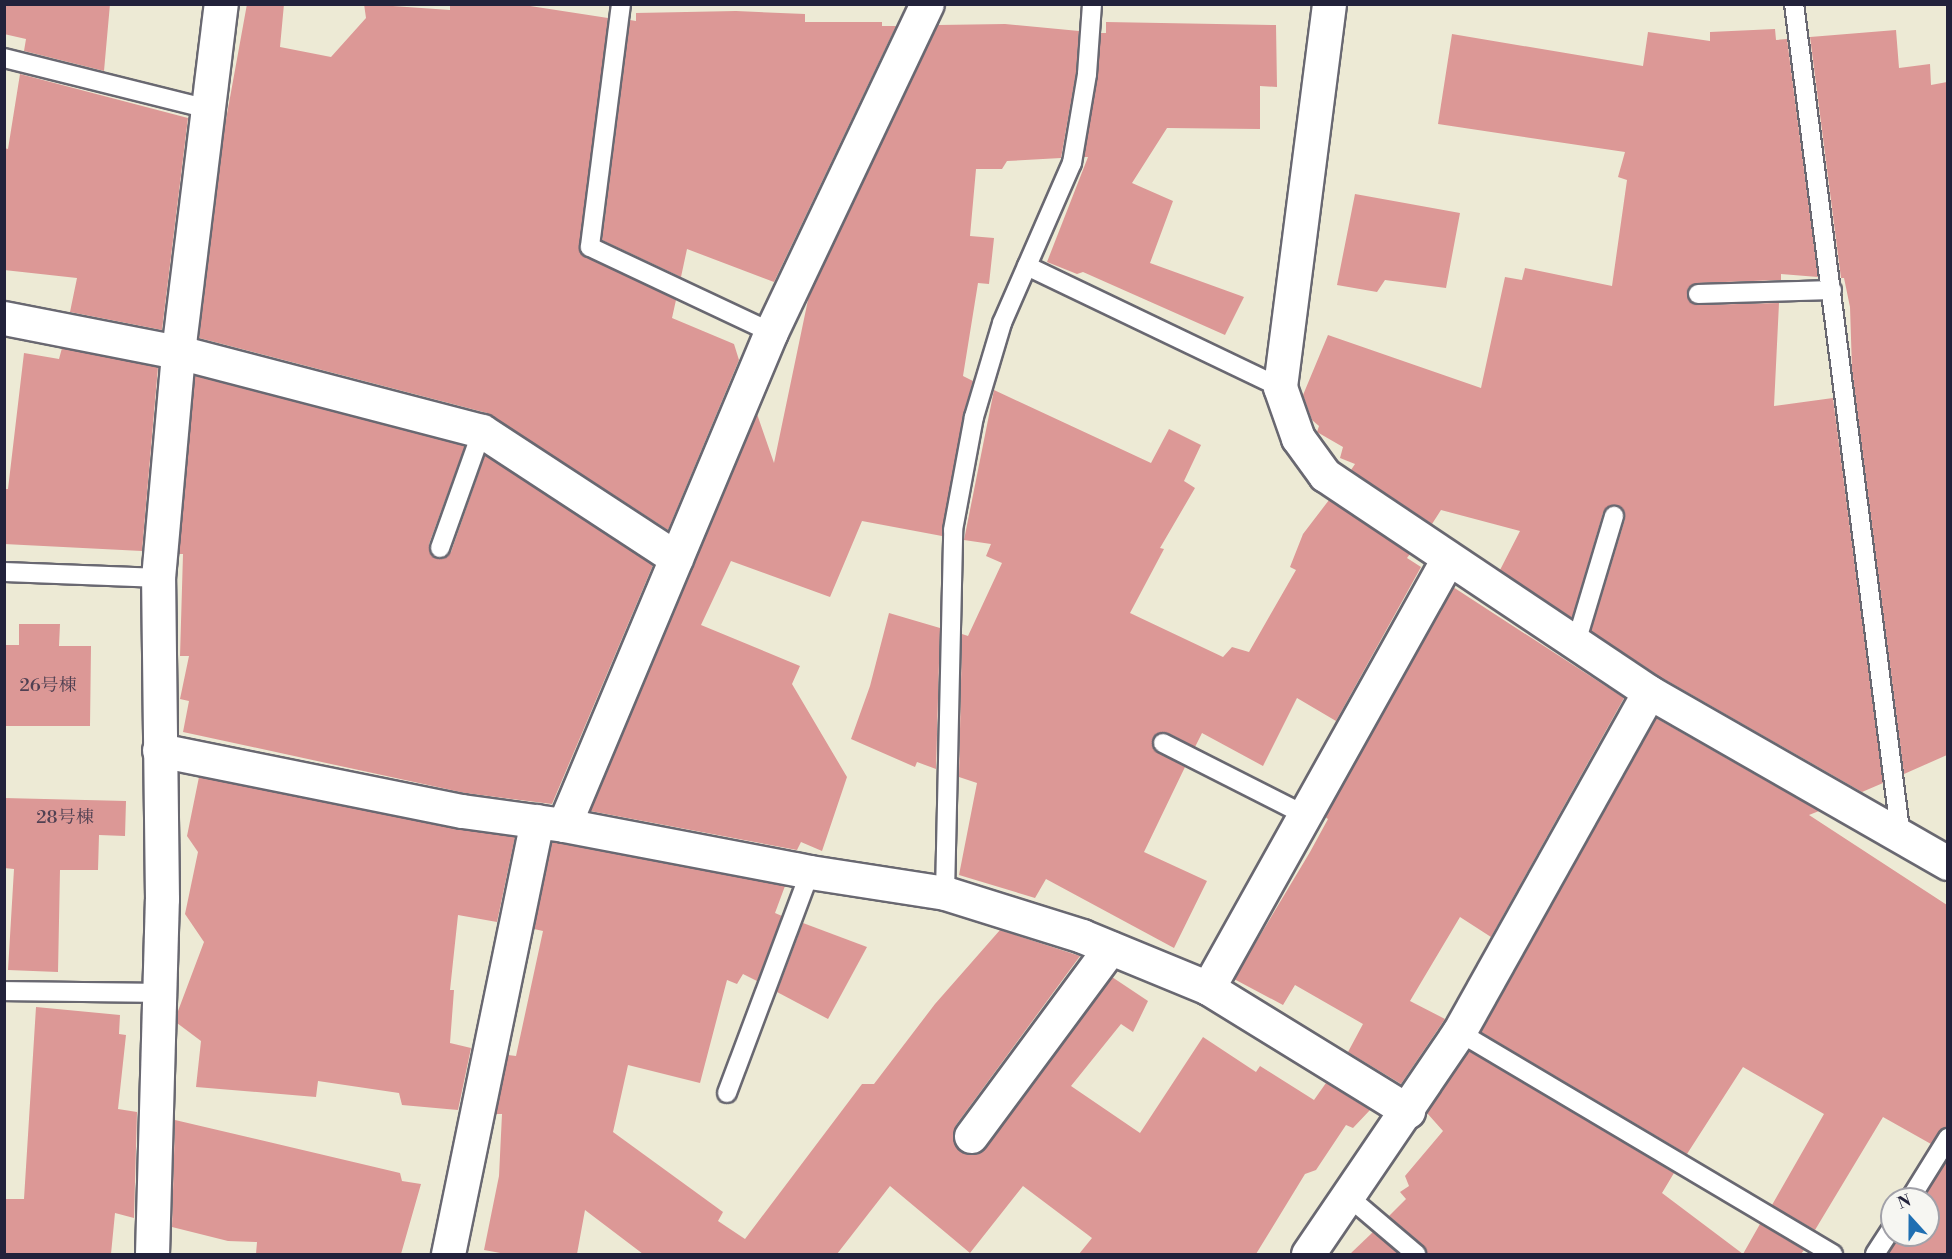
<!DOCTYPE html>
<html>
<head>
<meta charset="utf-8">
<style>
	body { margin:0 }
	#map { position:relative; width:1952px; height:1259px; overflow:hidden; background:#edead5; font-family:"Libre Bodoni","Noto Serif JP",serif }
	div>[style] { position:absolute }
	.building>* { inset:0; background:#dc9896 }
	.roads { filter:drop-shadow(2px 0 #696871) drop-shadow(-2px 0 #696871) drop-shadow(0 2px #696871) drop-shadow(0 -2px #696871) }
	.lane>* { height:18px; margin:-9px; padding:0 9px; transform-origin:9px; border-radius:9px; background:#fff }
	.street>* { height:33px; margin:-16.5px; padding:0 16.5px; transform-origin:16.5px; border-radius:16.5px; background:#fff }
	span { translate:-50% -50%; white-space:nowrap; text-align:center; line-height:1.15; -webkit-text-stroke:4.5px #f6f6f2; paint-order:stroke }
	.number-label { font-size:18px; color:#504052 }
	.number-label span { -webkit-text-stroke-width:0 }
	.frame { position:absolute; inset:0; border:6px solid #22223b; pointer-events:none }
	.north { position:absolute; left:1880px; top:1187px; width:60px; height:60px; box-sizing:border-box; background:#f6f6f2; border:2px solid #a1a1a9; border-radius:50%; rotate:339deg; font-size:16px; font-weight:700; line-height:24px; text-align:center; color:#22223b }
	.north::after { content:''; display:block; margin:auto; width:21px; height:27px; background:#1f6fb2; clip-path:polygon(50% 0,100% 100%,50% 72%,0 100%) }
</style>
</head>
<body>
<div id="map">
	<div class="building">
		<div style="clip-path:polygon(4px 4px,110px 4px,104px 71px,24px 51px,26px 39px,4px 34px)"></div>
		<div style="clip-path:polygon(247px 4px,284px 4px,280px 47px,331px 57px,366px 18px,364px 4px,450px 10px,450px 5px,530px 6px,608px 18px,580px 252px,676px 300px,672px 318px,734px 344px,739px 360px,668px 530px,487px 413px,199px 338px,225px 125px)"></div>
		<div style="clip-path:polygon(736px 11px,805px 14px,805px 22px,882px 22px,882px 26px,896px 26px,774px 282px,687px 249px,681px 277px,602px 240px,630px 20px,636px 21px,636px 13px)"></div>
		<div style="clip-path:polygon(1106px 22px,1276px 25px,1277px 87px,1260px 86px,1260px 129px,1167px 128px,1132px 183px,1173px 201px,1150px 263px,1244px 297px,1225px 335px,1083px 272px,1077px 274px,1047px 262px,1088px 157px,1084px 157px,1101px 33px,1106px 33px)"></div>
		<div style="clip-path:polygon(1005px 24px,1079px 31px,1076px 73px,1061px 158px,1007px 161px,1002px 169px,976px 169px,970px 236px,994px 238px,989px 284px,978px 283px,963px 376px,973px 381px,963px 415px,942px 536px,862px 521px,830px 597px,731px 561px,701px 625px,800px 666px,792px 684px,847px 777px,822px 851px,801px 842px,797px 850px,590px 811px,757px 414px,774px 463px,809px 295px,938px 25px)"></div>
		<div style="clip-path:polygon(1775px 29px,1776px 40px,1787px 39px,1818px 277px,1781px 274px,1781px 280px,1698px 283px,1688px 288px,1687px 295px,1698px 305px,1779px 303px,1774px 406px,1833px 398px,1883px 783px,1862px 792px,1659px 676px,1591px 631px,1625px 519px,1622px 508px,1611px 505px,1603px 513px,1572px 618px,1500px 570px,1520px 531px,1441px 510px,1432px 524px,1351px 470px,1355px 464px,1340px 458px,1343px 447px,1317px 432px,1319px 426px,1312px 420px,1303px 395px,1328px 335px,1481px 388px,1505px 277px,1522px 280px,1525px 268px,1612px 286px,1627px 180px,1618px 177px,1625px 152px,1438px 124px,1452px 34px,1643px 66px,1648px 32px,1710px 41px,1710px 32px)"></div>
		<div style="clip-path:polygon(1896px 30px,1899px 68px,1930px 64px,1931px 85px,1947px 82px,1947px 755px,1904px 774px,1852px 369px,1850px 307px,1844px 278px,1841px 278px,1810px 37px)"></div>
		<div style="clip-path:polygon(20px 74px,188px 118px,162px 330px,70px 312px,77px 278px,4px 270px,4px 148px,8px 149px)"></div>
		<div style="clip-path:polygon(1355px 194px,1460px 213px,1446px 288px,1385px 280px,1377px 292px,1337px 285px)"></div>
		<div style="clip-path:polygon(62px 348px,158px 367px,142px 551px,4px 544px,4px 489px,8px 489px,24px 353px,59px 359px)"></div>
		<div style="clip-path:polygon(195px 376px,465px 446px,429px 544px,436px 558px,443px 559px,451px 552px,485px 455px,653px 565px,552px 804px,465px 793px,183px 732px,189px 701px,180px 699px,189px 656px,180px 656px,183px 554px,179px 554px)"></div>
		<div style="clip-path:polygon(994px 390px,1151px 463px,1169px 429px,1201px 445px,1184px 481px,1195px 488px,1160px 548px,1164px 549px,1130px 613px,1223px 657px,1232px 647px,1249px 652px,1296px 570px,1290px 567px,1303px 534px,1329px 500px,1410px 554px,1407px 558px,1421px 567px,1336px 721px,1297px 698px,1263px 766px,1202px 733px,1195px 747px,1168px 733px,1153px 737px,1154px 750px,1185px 767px,1144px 852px,1207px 881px,1174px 948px,1046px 879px,1035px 898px,959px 875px,977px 783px,959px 777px,962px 634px,968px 636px,1002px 563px,986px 556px,991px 544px,964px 540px)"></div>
		<div style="clip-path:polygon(1453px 587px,1624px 698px,1491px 937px,1460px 917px,1410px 1001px,1445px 1019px,1401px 1084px,1348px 1052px,1363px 1024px,1295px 985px,1283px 1005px,1234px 979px,1310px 852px,1328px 819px,1325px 817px)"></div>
		<div style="clip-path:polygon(889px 613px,940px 628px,936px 769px,917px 762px,915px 767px,851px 739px,870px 686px)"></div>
		<div style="clip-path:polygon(19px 624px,60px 624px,59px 646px,91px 646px,90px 726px,4px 726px,4px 645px,19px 645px)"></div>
		<div style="clip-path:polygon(1656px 718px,1819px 811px,1809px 815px,1947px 905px,1947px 1127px,1939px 1132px,1931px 1144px,1883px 1117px,1815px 1230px,1772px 1205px,1824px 1114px,1743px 1067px,1687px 1154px,1481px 1032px)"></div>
		<div style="clip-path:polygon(199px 777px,515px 837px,497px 922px,458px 915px,450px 990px,454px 990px,450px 1043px,471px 1048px,458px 1110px,402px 1105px,399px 1093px,318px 1081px,316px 1097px,196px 1087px,201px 1041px,177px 1023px,178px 1011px,204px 942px,185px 914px,198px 852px,187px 836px)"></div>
		<div style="clip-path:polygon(4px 798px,126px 801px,125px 836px,99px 835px,98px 870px,60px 870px,58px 972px,8px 970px,14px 869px,4px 868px)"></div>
		<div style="clip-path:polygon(552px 842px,785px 886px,775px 913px,782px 916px,757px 981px,743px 974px,737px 984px,727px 980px,700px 1083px,628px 1065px,613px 1132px,723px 1212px,718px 1221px,745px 1239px,862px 1084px,874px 1084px,935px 1004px,1000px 930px,1080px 956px,956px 1125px,954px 1143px,960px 1151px,978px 1153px,986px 1147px,1112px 977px,1148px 1001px,1133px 1032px,1121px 1024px,1071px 1086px,1140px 1133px,1203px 1037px,1256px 1072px,1260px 1066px,1314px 1100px,1326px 1083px,1370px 1110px,1353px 1128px,1346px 1125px,1316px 1170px,1305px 1174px,1256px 1254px,1079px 1254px,1092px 1238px,1023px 1186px,970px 1253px,890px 1186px,837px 1254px,643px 1254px,585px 1210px,577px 1254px,506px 1254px,484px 1250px,499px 1176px,502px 1114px,496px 1114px,508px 1055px,516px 1056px,543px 931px,534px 929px)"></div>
		<div style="clip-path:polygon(803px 923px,867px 947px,828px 1019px,777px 992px)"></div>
		<div style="clip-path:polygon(36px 1007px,120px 1015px,119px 1034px,126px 1035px,118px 1109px,137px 1112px,134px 1218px,115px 1213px,111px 1254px,4px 1254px,4px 1199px,24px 1199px)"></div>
		<div style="clip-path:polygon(1469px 1051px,1674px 1173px,1662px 1193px,1743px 1254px,1760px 1224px,1804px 1250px,1801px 1254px,1427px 1254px,1423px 1245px,1389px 1216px,1406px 1199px,1400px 1192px,1409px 1186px,1405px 1176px,1443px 1131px,1427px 1113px)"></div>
		<div style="clip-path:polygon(175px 1120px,400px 1173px,402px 1181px,421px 1184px,401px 1254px,256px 1254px,257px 1242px,228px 1241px,172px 1227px)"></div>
		<div style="clip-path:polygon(1947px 1160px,1947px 1254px,1888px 1254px,1901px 1235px,1928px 1235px,1928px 1199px,1923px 1199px)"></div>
		<div style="clip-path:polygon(1373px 1232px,1399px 1254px,1350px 1254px)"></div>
	</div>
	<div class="roads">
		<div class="lane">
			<div style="left:621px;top:4px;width:245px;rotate:97.3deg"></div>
			<div style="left:590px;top:247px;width:200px;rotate:25.2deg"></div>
			<div style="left:1794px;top:4px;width:841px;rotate:82.69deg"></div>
			<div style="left:4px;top:58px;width:211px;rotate:14deg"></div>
			<div style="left:1027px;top:266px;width:280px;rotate:25.6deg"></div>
			<div style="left:1698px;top:294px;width:134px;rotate:-1.7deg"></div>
			<div style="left:440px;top:548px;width:124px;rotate:-70.3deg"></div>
			<div style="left:4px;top:572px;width:154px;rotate:2.2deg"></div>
			<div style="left:1575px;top:646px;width:136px;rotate:-73.3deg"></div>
			<div style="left:1163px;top:743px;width:159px;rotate:26.9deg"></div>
			<div style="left:945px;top:893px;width:363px;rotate:-88.7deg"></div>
			<div style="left:953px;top:530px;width:115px;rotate:-79.5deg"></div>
			<div style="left:974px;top:417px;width:98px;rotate:-73.4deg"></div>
			<div style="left:1002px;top:323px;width:175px;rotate:-66.4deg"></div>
			<div style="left:1072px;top:163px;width:90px;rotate:-80.4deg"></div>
			<div style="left:1087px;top:74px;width:70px;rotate:-85.9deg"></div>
			<div style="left:4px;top:991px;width:154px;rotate:0.7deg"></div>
			<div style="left:1459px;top:1032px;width:435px;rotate:30.7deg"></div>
			<div style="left:727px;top:1093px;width:236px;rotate:-69.4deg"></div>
			<div style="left:1350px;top:1198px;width:87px;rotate:40.3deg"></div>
			<div style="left:1910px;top:1199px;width:72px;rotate:-58.1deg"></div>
			<div style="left:1875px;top:1254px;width:31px;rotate:-57deg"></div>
		</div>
		<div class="street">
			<div style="left:1329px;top:4px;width:386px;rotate:97.3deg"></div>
			<div style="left:1280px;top:387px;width:54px;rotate:70.6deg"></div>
			<div style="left:1298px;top:438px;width:46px;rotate:53.9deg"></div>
			<div style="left:1325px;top:475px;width:390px;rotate:33.8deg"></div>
			<div style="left:1649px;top:692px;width:344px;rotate:29.8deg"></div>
			<div style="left:4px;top:318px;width:177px;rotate:11.1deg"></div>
			<div style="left:178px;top:352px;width:314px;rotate:14.6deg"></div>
			<div style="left:482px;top:431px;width:232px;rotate:33.2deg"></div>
			<div style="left:159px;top:750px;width:309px;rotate:11.4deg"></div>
			<div style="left:462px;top:811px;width:103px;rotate:7.8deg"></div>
			<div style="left:564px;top:825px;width:535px;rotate:-67.22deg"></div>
			<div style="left:771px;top:332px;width:363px;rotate:-64.6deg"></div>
			<div style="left:564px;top:825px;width:250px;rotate:10.8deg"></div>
			<div style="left:810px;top:872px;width:137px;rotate:8.8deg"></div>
			<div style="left:945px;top:893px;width:144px;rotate:17.4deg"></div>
			<div style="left:1082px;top:936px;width:136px;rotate:22.4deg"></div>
			<div style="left:1208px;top:988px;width:235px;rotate:31.6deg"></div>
			<div style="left:1208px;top:988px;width:492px;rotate:-60.8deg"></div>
			<div style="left:971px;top:1136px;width:234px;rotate:-53.5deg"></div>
			<div style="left:152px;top:1254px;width:355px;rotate:-88.4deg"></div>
			<div style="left:162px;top:899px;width:321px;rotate:-90.7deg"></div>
			<div style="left:158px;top:578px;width:227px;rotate:-84.9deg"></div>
			<div style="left:178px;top:352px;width:351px;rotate:-83deg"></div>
			<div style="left:448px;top:1254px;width:442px;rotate:-78.4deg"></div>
			<div style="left:1308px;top:1254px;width:268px;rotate:-55.8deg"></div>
			<div style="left:1459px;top:1032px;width:389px;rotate:-60.8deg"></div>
		</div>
	</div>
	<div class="number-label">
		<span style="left:48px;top:686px">26号棟</span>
		<span style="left:65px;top:818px">28号棟</span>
	</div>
	<div class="frame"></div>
	<div class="north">N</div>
</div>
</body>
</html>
